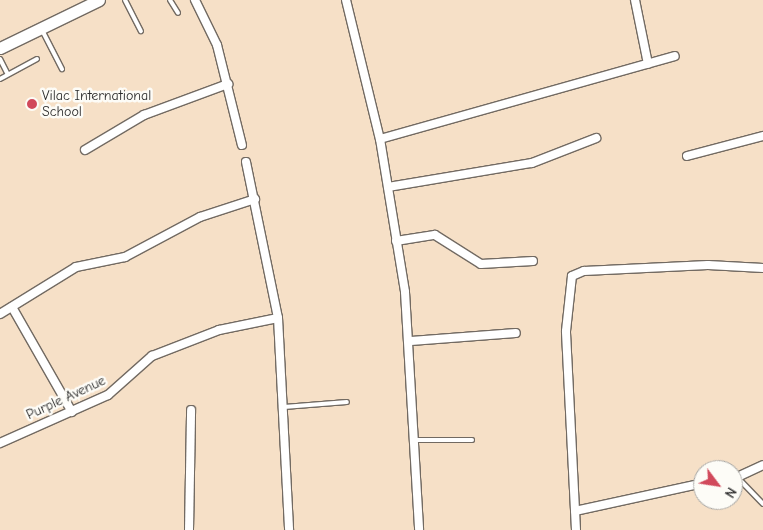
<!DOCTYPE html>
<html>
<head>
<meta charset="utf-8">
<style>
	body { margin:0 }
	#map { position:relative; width:763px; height:530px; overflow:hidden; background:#f6e0c7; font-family:"Comic Neue",sans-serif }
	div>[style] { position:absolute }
	.roads { filter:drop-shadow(1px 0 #726a62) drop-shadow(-1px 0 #726a62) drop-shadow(0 1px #726a62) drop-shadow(0 -1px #726a62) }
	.lane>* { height:4px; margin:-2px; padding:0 2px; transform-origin:2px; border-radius:2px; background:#fff }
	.street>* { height:8px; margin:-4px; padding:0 4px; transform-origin:4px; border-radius:4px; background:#fff }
	.secondary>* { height:11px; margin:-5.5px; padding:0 5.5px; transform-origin:5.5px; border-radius:5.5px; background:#fff }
	.dots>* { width:14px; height:14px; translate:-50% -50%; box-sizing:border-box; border:2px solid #fdfcf7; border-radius:50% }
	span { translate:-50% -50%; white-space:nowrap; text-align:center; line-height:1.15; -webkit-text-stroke:5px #fdfcf7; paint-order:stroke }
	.poi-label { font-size:14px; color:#2b2b2b }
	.left { translate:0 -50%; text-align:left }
	.street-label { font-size:14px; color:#2b2b2b }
	.north { position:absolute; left:693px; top:460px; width:50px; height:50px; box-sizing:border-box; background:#fdfcf7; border:1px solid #a9a8a5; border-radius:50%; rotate:121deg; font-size:14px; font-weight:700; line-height:20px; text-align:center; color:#2b2b2b }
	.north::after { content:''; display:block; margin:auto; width:18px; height:22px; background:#d1495b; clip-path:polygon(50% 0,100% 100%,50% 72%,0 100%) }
</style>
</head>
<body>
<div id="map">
	<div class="roads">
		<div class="lane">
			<div style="left:125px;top:0;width:35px;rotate:63deg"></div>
			<div style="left:170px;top:0;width:15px;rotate:58deg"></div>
			<div style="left:42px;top:30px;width:44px;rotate:62.9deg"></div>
			<div style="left:0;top:59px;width:16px;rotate:63deg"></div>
			<div style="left:0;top:79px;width:42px;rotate:-28.4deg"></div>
			<div style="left:284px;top:407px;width:63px;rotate:-4.5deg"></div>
			<div style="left:417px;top:440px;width:55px"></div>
			<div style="left:738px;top:478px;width:36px;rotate:46deg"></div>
		</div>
		<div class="street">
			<div style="left:195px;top:0;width:50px;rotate:63.9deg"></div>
			<div style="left:217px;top:45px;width:103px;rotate:76deg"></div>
			<div style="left:346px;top:0;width:143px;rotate:76.3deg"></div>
			<div style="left:380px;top:139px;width:155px;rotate:80.7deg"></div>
			<div style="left:405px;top:292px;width:238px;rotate:86.6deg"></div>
			<div style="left:635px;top:0;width:65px;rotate:78.5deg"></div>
			<div style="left:380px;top:139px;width:306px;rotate:-15.7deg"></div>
			<div style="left:85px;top:150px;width:69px;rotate:-30.7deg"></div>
			<div style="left:144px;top:115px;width:90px;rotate:-20.3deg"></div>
			<div style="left:687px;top:156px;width:79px;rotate:-14.7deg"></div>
			<div style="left:246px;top:162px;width:159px;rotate:78.4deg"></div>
			<div style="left:278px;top:318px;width:212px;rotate:87deg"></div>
			<div style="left:388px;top:187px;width:146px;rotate:-9.5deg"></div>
			<div style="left:532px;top:163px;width:69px;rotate:-21.3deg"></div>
			<div style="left:396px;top:241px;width:39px;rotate:-9deg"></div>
			<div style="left:435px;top:235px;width:54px;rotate:32.2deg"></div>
			<div style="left:481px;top:264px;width:52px;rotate:-3.3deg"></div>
			<div style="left:12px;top:307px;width:121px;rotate:60.3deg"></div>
			<div style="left:0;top:314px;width:89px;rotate:-31.7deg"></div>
			<div style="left:76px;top:267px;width:50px;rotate:-11.5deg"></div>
			<div style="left:125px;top:257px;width:85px;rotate:-28.1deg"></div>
			<div style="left:200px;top:217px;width:58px;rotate:-18.1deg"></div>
			<div style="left:411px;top:341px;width:105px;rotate:-4.4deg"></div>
			<div style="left:0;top:443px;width:118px;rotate:-24deg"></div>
			<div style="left:108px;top:395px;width:59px;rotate:-41.6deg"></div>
			<div style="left:152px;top:356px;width:72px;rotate:-21.2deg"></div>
			<div style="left:219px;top:330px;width:60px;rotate:-11.5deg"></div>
			<div style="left:733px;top:479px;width:33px;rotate:-25deg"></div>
			<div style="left:575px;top:511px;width:131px;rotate:-12.3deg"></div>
			<div style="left:189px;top:530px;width:120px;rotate:-89deg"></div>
			<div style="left:576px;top:530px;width:199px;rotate:-92.9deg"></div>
			<div style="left:566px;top:331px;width:55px;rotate:-83.8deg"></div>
			<div style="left:572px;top:276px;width:13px;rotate:-23deg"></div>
			<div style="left:584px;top:271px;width:124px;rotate:-2.8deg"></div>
			<div style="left:708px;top:265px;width:55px;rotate:3.1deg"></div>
		</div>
		<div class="secondary">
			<div style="left:0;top:48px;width:110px;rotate:-25.9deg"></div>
		</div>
	</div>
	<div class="dots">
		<div style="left:32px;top:104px;background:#d1495b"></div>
	</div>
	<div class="poi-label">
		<span class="left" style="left:42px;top:104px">Vilac International<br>School</span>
	</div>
	<div class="street-label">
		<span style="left:66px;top:398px;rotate:-25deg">Purple Avenue</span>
	</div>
	<div class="north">N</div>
</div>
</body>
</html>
